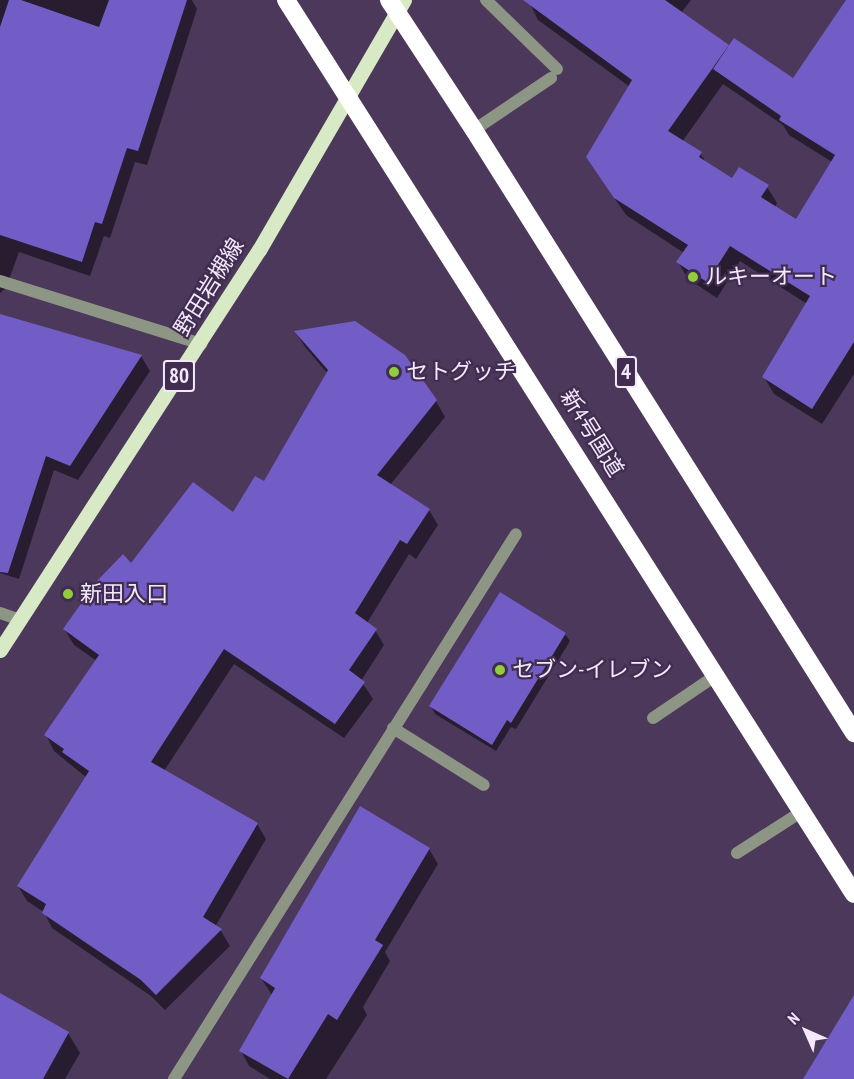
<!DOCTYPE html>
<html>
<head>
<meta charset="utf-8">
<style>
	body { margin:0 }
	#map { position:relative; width:854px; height:1079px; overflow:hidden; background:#4b385a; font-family:"PT Sans Narrow","Noto Sans JP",sans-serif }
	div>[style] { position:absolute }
	.shadow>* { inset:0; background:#0007 }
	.building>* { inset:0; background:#725dc7 }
	.lane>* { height:12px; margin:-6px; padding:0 6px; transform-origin:6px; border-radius:6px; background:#8d9684 }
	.street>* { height:12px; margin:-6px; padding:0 6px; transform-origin:6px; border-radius:6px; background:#8d9684 }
	.primary>* { height:15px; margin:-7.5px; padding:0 7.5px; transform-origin:7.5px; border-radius:7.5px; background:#d8eac5 }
	.highway>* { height:18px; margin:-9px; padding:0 9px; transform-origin:9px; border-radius:9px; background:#fff }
	.dots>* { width:16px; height:16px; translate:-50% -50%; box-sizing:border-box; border:3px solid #402d4f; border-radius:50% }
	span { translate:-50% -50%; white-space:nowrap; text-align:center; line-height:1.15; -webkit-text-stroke:4.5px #402d4f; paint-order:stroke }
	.shield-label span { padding:2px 4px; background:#402d4f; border:2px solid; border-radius:4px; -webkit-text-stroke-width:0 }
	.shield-label { font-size:21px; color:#f4e8fe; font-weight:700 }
	.poi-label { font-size:22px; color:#f4e8fe }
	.left { translate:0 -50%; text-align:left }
	.street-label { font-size:22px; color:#f4e8fe }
	.north { position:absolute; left:776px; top:1001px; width:60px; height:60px; -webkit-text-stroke:4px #402d4f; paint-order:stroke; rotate:315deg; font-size:16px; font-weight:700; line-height:24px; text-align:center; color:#f4e8fe }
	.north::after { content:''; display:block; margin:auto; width:21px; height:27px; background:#f4e8fe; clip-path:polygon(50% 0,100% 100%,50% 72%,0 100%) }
</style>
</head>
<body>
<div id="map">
	<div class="shadow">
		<div style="clip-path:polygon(0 0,192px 0,197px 9px,147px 165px,135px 162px,110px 238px,104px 236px,90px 276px,19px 252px,6px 288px,0 293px)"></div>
		<div style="clip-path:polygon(528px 0,691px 0,681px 13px,729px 48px,794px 80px,848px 0,854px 0,854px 240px,832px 162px,789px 135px,783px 125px,723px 84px,682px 142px,700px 153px,707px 164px,732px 180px,767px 187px,777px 203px,775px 207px,854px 288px,854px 374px,822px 424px,774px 394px,764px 377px,807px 304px,740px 261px,717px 298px,688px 279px,678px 262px,684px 253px,626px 215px,598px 174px,630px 87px,538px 20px)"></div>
		<div style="clip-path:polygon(0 315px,141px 356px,150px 371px,78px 480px,54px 470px,19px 579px,0 573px)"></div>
		<div style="clip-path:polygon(296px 332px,436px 401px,445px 417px,390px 485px,429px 510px,438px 525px,416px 559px,409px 554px,367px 623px,375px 630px,384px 645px,361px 681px,373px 699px,344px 738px,234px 664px,164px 771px,257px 824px,266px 839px,215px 927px,221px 931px,230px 946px,165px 1010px,151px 996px,52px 928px,44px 912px,27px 901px,18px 886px,87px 778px,54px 751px,46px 735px,97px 661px,74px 645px,65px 630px,132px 565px,233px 514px,264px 483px,328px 374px,305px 347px)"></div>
		<div style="clip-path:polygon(565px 634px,570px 641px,516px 729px,511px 727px,496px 751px,435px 714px,431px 706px)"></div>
		<div style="clip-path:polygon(429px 849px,438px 864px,385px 952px,390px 961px,363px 1007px,367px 1015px,326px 1079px,270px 1079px,249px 1066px,241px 1051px,272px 995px,261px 978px)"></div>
		<div style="clip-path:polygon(0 1015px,68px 1033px,80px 1053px,65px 1079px,0 1079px)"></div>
	</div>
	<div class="building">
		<div style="clip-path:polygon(9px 0,21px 0,99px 27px,109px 0,187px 0,138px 151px,127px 148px,102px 224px,95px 222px,82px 262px,0 235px,0 27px)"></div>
		<div style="clip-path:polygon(523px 0,665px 0,729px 45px,668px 131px,702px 152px,699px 157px,732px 178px,739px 167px,769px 185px,761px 197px,796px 219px,835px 155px,779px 120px,781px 116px,713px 69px,734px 38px,793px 78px,846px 0,854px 0,854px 342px,812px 409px,762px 377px,810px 296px,730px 246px,707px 282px,676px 262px,688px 245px,614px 198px,586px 157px,632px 80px)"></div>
		<div style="clip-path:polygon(0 314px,142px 355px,70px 466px,46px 456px,8px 573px,0 572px)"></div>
		<div style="clip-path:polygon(355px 321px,405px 355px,437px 400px,377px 475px,430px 509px,407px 544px,400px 540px,355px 613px,377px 629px,349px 670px,365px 682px,335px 724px,224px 649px,151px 762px,258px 823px,203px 917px,222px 929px,156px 995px,141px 980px,42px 913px,46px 904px,17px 886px,89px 771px,62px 752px,64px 749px,44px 735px,99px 655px,63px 629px,97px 581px,123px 554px,131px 563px,193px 482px,233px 512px,255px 476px,264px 481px,328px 370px,294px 331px)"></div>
		<div style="clip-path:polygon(500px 592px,566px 633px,511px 723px,507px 720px,492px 745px,429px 706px)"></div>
		<div style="clip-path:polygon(360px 806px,430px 848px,375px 940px,383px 945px,337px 1020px,328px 1014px,288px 1079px,239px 1051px,275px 988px,260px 978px)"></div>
		<div style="clip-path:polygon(0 993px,69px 1032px,43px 1079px,0 1079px)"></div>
		<div style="clip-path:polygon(854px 995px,854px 1079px,803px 1079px)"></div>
	</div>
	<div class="lane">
		<div style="left:486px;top:0;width:99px;rotate:44.2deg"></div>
		<div style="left:474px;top:130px;width:93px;rotate:-34deg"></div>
		<div style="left:653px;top:718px;width:75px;rotate:-34.1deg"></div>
		<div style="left:393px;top:728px;width:107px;rotate:32.1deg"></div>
		<div style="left:737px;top:853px;width:76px;rotate:-32.6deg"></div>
	</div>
	<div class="street">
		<div style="left:0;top:281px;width:211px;rotate:17.4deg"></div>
		<div style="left:0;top:613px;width:21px;rotate:19deg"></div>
		<div style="left:174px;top:1079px;width:643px;rotate:-57.89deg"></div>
	</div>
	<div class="primary">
		<div style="left:0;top:650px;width:477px;rotate:-57.1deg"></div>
		<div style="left:259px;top:250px;width:289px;rotate:-59.9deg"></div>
	</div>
	<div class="highway">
		<div style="left:286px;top:0;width:1059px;rotate:57.57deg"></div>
		<div style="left:389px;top:0;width:155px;rotate:56.8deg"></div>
		<div style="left:474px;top:130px;width:713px;rotate:57.78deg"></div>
	</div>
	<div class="dots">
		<div style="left:693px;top:277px;background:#92cd3e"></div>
		<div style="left:394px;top:372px;background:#92cd3e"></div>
		<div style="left:68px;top:594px;background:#92cd3e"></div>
		<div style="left:500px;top:670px;background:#92cd3e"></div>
	</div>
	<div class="shield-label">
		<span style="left:626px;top:372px">4</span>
		<span style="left:179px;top:376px">80</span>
	</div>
	<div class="poi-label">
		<span class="left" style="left:705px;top:277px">ルキーオート</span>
		<span class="left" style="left:406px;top:372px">セトグッチ</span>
		<span class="left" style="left:80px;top:594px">新田入口</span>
		<span class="left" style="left:512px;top:670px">セブン-イレブン</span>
	</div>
	<div class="street-label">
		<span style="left:209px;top:287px;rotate:-58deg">野田岩槻線</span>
		<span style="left:592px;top:433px;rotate:58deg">新4号国道</span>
	</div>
	<div class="north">N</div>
</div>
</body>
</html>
